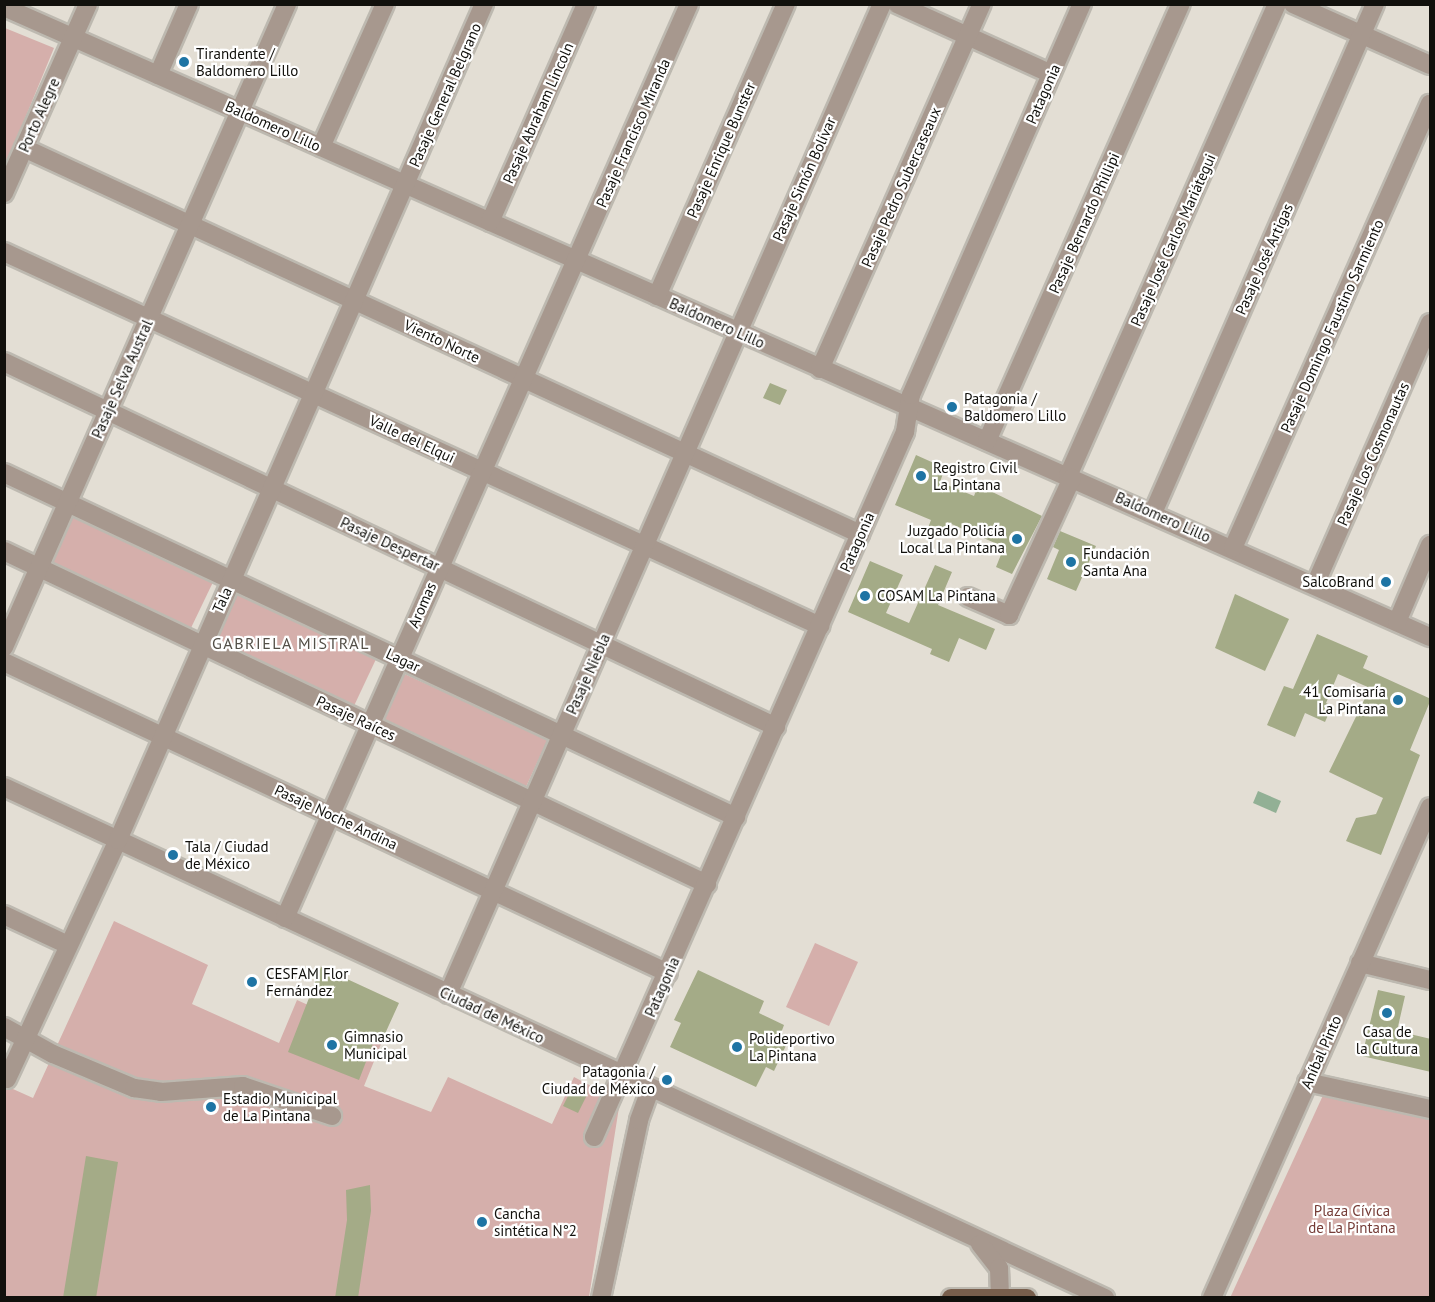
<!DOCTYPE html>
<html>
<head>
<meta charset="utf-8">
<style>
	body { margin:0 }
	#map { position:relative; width:1435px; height:1302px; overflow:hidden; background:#e3ded4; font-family:"PT Sans",sans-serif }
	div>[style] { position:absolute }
	.green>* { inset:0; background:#d5afab }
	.water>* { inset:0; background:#92b095 }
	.building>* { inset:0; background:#a4ab87 }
	.roads { filter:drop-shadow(2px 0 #bdb9b0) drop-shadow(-2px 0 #bdb9b0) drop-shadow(0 2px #bdb9b0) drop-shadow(0 -2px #bdb9b0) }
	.minor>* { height:18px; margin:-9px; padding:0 9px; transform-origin:9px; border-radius:9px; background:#a7988e }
	.major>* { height:18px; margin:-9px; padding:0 9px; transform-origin:9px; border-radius:9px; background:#785e4c }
	.dots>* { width:16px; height:16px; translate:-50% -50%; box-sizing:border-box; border:3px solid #fff; border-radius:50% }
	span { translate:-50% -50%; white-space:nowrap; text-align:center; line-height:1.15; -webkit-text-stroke:4.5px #fff; paint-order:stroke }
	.poi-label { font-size:15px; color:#11100c }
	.left { translate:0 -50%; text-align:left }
	.right { translate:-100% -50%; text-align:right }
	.street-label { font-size:15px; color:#11100c }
	.park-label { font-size:15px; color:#753c37 }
	.neighbourhood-label { font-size:16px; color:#534f47; letter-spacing:1.5px }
	.frame { position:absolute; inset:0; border:6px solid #11100c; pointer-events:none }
</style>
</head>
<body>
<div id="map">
	<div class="green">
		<div style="clip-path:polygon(5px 28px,54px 48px,5px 167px)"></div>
		<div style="clip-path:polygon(71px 514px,214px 580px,190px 630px,48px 564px)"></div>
		<div style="clip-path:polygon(236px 591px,377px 657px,353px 708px,212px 642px)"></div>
		<div style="clip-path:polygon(400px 672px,548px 739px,525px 789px,382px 718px)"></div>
		<div style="clip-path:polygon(114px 921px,208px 965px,192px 1004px,279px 1043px,297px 1000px,383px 1039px,364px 1086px,431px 1112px,448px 1077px,552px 1124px,574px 1077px,620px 1101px,589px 1297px,5px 1297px,4px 1085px,33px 1098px)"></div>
		<div style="clip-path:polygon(815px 943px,858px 962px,829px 1026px,786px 1007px)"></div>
		<div style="clip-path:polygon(1325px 1091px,1430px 1116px,1430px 1297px,1230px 1298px)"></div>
	</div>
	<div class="water">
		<div style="clip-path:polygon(1258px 791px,1281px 801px,1276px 813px,1253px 803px)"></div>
	</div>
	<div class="building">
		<div style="clip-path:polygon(770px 383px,787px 390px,780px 405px,763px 398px)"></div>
		<div style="clip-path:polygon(916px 455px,945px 468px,940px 482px,974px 496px,978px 485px,1042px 516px,1012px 574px,996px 567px,1004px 547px,947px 522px,942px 534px,928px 528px,931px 520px,895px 505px)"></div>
		<div style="clip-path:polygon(1060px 531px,1096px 546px,1076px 591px,1047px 579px,1059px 550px,1053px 547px)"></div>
		<div style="clip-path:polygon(870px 561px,903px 575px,886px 613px,909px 623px,935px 565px,952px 572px,938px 605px,995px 629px,986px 650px,959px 638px,949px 662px,930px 654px,932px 649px,848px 612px)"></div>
		<div style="clip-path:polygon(1235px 594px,1289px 619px,1265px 671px,1215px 648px)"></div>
		<div style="clip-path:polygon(1317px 634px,1368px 656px,1363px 668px,1431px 699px,1410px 750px,1420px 755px,1381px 855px,1346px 841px,1356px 818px,1376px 814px,1383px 798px,1329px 772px,1370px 688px,1338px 674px,1326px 703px,1332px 706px,1325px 722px,1305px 713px,1295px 737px,1267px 725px,1284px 686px,1293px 689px)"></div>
		<div style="clip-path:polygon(321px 967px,399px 1003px,384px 1036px,377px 1033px,359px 1080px,288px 1052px)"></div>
		<div style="clip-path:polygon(698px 970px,764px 1001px,759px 1013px,784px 1025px,781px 1033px,790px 1037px,774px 1071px,766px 1067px,756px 1087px,670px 1047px,681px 1023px,674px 1020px)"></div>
		<div style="clip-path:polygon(1378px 990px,1405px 996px,1397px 1031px,1431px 1039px,1431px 1072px,1362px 1056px)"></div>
		<div style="clip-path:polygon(573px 1086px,588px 1093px,578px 1113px,563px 1106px)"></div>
		<div style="clip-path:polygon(86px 1156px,118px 1162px,96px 1298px,63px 1298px)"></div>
		<div style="clip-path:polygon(370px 1185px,371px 1211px,358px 1298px,335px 1298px,347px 1220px,346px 1190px)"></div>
	</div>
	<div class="roads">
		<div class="minor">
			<div style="left:897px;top:4px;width:169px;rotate:24.4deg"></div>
			<div style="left:1293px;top:4px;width:150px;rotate:24deg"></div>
			<div style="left:4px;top:7px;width:1559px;rotate:23.84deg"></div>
			<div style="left:158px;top:75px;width:77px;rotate:-66.4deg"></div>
			<div style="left:321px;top:147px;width:157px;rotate:-65.9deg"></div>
			<div style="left:24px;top:148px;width:921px;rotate:24.78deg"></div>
			<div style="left:4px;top:193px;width:207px;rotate:-66deg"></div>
			<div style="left:490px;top:222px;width:238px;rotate:-66.2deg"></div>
			<div style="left:4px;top:252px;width:898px;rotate:24.62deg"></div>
			<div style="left:657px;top:296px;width:319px;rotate:-66.2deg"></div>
			<div style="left:4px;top:362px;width:854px;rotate:25.3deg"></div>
			<div style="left:820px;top:369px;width:399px;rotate:-66.1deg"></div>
			<div style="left:987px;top:441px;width:478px;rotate:-66.1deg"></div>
			<div style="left:4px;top:473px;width:809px;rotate:25.17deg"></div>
			<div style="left:1068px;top:476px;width:516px;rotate:-66.12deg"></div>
			<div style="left:1153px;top:513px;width:555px;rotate:-66.44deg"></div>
			<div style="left:1233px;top:548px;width:486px;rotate:-66.1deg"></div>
			<div style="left:4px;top:551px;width:778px;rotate:25.35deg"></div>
			<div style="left:1315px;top:585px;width:286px;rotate:-66.3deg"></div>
			<div style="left:968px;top:597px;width:45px;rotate:23.7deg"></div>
			<div style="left:1009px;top:615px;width:151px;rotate:-65.3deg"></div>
			<div style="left:1397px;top:622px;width:84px;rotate:-66.8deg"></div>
			<div style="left:4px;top:647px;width:703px;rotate:-66.24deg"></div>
			<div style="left:4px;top:662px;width:733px;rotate:25.1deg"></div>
			<div style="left:4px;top:787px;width:1214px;rotate:24.9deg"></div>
			<div style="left:4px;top:915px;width:71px;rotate:25.1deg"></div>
			<div style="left:285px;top:918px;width:999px;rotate:-66.15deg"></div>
			<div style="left:1360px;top:963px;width:72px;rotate:13.7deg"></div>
			<div style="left:448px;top:994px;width:1081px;rotate:-66.33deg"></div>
			<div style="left:4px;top:1027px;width:56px;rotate:28.9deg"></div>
			<div style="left:53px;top:1054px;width:88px;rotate:22.8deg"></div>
			<div style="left:134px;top:1088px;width:27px;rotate:8deg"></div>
			<div style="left:161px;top:1092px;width:82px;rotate:-4.2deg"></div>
			<div style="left:243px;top:1086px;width:94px;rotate:18.6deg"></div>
			<div style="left:7px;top:1079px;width:264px;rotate:-65.1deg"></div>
			<div style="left:118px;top:840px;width:913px;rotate:-66.36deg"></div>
			<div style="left:1307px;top:1082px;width:126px;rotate:12.4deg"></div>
			<div style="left:594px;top:1137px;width:771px;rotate:-66.2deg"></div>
			<div style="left:905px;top:432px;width:37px;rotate:-81deg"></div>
			<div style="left:911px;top:395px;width:427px;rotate:-66.4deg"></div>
			<div style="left:980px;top:1244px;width:31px;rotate:52deg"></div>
			<div style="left:999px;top:1268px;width:28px;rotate:88deg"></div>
			<div style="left:601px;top:1298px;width:182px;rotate:-77.9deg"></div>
			<div style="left:639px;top:1120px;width:33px;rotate:-70deg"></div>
			<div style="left:1212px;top:1298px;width:537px;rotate:-66.06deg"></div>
		</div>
		<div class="major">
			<div style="left:951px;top:1298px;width:76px"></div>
		</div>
	</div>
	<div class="dots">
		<div style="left:184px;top:62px;background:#1e74a4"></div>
		<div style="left:952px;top:407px;background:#1e74a4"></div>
		<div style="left:921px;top:476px;background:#1e74a4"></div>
		<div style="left:1017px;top:539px;background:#1e74a4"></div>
		<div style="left:1071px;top:562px;background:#1e74a4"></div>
		<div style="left:1386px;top:582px;background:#1e74a4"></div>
		<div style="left:865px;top:596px;background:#1e74a4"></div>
		<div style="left:1398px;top:700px;background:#1e74a4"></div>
		<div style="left:173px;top:855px;background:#1e74a4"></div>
		<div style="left:252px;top:982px;background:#1e74a4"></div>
		<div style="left:1387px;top:1013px;background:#1e74a4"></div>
		<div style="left:332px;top:1045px;background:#1e74a4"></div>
		<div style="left:737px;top:1047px;background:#1e74a4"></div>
		<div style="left:667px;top:1080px;background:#1e74a4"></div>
		<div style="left:211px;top:1107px;background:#1e74a4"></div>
		<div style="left:482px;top:1222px;background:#1e74a4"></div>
	</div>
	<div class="poi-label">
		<span class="left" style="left:196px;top:62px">Tirandente /<br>Baldomero Lillo</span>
		<span class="left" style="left:964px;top:407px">Patagonia /<br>Baldomero Lillo</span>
		<span class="left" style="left:933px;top:476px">Registro Civil<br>La Pintana</span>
		<span class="right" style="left:1005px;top:539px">Juzgado Policía<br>Local La Pintana</span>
		<span class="left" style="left:1083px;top:562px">Fundación<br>Santa Ana</span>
		<span class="right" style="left:1374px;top:582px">SalcoBrand</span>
		<span class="left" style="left:877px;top:596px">COSAM La Pintana</span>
		<span class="right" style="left:1386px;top:700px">41 Comisaría<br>La Pintana</span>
		<span class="left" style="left:185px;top:855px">Tala / Ciudad<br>de México</span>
		<span class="left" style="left:266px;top:982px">CESFAM Flor<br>Fernández</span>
		<span style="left:1387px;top:1040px">Casa de<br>la Cultura</span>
		<span class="left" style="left:344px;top:1045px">Gimnasio<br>Municipal</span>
		<span class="left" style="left:749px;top:1047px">Polideportivo<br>La Pintana</span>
		<span class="right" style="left:655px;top:1080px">Patagonia /<br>Ciudad de México</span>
		<span class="left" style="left:223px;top:1107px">Estadio Municipal<br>de La Pintana</span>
		<span class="left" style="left:494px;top:1222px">Cancha<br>sintética N°2</span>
	</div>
	<div class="street-label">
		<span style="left:1043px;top:94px;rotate:-66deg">Patagonia</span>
		<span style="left:445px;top:95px;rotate:-66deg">Pasaje General Belgrano</span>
		<span style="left:538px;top:113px;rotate:-66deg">Pasaje Abraham Lincoln</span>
		<span style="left:39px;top:115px;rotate:-66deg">Porto Alegre</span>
		<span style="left:273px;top:126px;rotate:24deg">Baldomero Lillo</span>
		<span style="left:633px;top:133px;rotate:-66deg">Pasaje Francisco Miranda</span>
		<span style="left:721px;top:150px;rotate:-66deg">Pasaje Enrique Bunster</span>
		<span style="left:804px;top:179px;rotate:-66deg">Pasaje Simón Bolívar</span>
		<span style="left:901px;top:187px;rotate:-66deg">Pasaje Pedro Subercaseaux</span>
		<span style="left:1084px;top:223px;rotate:-66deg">Pasaje Bernardo Phillipi</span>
		<span style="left:1173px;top:240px;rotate:-66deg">Pasaje José Carlos Mariátegui</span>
		<span style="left:1264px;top:259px;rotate:-66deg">Pasaje José Artigas</span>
		<span style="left:717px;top:323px;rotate:24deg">Baldomero Lillo</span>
		<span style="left:1332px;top:326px;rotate:-66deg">Pasaje Domingo Faustino Sarmiento</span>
		<span style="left:442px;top:341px;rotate:25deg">Viento Norte</span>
		<span style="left:122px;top:379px;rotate:-66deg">Pasaje Selva Austral</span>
		<span style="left:412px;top:439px;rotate:25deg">Valle del Elqui</span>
		<span style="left:1373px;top:454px;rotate:-66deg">Pasaje Los Cosmonautas</span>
		<span style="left:1163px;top:517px;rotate:24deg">Baldomero Lillo</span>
		<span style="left:857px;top:542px;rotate:-66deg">Patagonia</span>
		<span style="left:390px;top:544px;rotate:25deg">Pasaje Despertar</span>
		<span style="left:222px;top:600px;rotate:-66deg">Tala</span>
		<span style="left:422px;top:605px;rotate:-66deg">Aromas</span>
		<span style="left:403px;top:660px;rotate:25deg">Lagar</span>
		<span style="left:588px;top:674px;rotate:-66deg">Pasaje Niebla</span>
		<span style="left:356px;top:718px;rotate:25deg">Pasaje Raíces</span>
		<span style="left:336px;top:817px;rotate:25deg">Pasaje Noche Andina</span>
		<span style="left:662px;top:987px;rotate:-66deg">Patagonia</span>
		<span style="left:492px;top:1015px;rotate:25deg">Ciudad de México</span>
		<span style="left:1321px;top:1052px;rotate:-66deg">Aníbal Pinto</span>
	</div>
	<div class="park-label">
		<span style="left:1352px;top:1219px">Plaza Cívica<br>de La Pintana</span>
	</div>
	<div class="neighbourhood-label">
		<span style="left:291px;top:643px">GABRIELA MISTRAL</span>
	</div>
	<div class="frame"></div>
</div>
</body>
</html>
